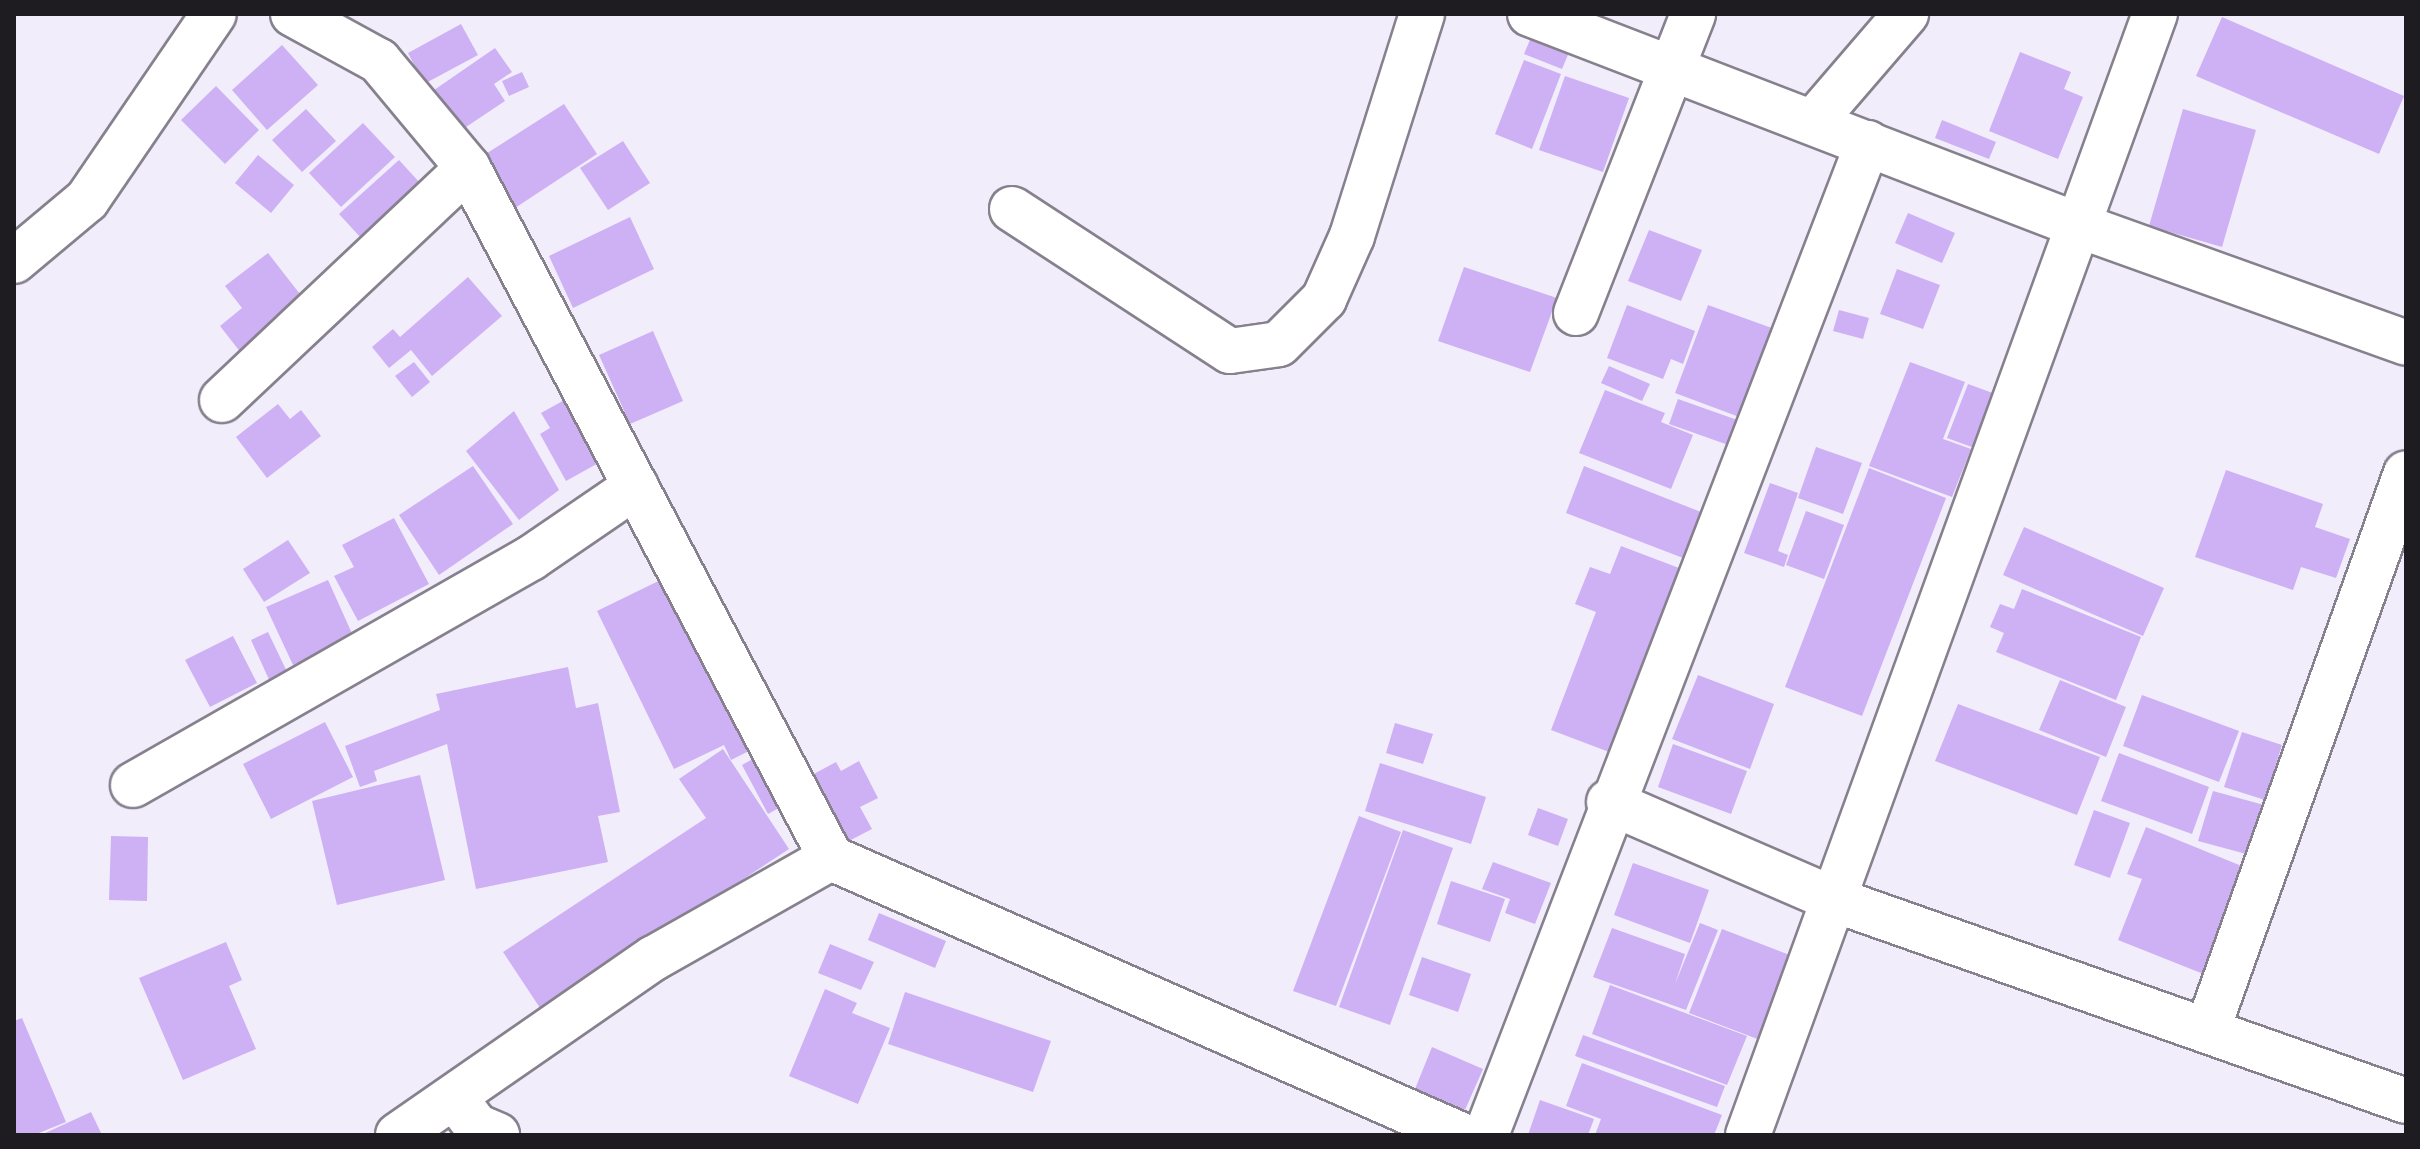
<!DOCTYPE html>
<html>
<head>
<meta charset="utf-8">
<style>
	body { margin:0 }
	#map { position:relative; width:2420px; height:1149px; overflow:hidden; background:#f2edfb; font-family:"Exo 2",sans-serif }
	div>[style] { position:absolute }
	.building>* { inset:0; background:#ceb0f5 }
	.roads { filter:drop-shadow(2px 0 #86818d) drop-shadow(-2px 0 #86818d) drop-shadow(0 2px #86818d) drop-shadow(0 -2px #86818d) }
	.minor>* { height:44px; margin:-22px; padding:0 22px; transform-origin:22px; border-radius:22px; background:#fff }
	span { translate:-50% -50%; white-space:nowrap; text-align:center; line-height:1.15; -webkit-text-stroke:6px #f2edfb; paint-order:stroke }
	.frame { position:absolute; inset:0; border:16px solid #1e1c21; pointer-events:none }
</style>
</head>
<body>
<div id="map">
	<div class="building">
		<div style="clip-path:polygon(2222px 17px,2404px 96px,2379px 154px,2196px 76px)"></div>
		<div style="clip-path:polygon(461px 24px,478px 55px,424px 84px,408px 53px)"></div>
		<div style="clip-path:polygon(1532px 35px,1570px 50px,1562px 69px,1524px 54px)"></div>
		<div style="clip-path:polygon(282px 45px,318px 85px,267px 130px,232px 90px)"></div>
		<div style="clip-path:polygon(495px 48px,512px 72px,494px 84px,505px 101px,451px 137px,424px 97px)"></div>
		<div style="clip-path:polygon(2020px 52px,2071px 72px,2064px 89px,2083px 97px,2058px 159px,1989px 131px)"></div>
		<div style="clip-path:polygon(1524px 60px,1561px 74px,1532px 149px,1495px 134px)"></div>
		<div style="clip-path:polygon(522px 72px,529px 87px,509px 96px,502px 81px)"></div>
		<div style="clip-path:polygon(1565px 76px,1629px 98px,1603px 172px,1539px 150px)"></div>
		<div style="clip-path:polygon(216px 86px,259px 130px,225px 164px,181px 120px)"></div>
		<div style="clip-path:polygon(564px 104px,597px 154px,515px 208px,481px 157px)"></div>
		<div style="clip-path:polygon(306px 109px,336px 141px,302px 172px,272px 140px)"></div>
		<div style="clip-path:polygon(2183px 109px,2256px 130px,2222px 247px,2149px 226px)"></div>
		<div style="clip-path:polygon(1942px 120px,1996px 142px,1989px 159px,1935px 138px)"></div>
		<div style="clip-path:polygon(363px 123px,395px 157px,341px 207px,309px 173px)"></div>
		<div style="clip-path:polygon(623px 141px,650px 183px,608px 210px,580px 168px)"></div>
		<div style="clip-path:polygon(258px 155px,294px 185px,271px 213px,235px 183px)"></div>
		<div style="clip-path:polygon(399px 160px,431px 195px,372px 250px,339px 214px)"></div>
		<div style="clip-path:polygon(1908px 213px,1955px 233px,1942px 263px,1895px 243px)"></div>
		<div style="clip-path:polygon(630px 217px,654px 269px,573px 308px,549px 256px)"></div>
		<div style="clip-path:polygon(1649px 230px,1702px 250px,1681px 301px,1628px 281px)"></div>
		<div style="clip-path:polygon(268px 253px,310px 307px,245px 358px,220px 326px,242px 308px,225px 286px)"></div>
		<div style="clip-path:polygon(1464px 267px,1557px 298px,1530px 372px,1438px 341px)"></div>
		<div style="clip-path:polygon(1897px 269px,1940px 285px,1923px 329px,1880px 314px)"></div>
		<div style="clip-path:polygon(468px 277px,502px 316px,432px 376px,411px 350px,389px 368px,372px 347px,393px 329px,400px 337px)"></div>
		<div style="clip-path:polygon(1627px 305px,1695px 331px,1683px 364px,1671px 359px,1663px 379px,1607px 358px)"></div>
		<div style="clip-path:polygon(1708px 305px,1783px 332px,1750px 421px,1675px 393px)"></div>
		<div style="clip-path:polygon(1839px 310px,1869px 318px,1863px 339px,1833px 331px)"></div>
		<div style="clip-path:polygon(653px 331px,683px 401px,630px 424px,599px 355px)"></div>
		<div style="clip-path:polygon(414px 362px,430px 382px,412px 397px,395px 376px)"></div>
		<div style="clip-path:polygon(1910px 362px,1965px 382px,1943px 439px,1971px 449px,1952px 497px,1869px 466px)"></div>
		<div style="clip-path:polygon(1609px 366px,1650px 384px,1642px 401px,1601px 383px)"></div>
		<div style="clip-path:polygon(1968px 384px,2001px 396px,1980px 450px,1947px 438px)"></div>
		<div style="clip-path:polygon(1605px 390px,1665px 413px,1661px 422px,1693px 435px,1671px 489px,1579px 453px)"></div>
		<div style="clip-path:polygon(577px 393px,611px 456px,566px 481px,540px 434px,550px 428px,541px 413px)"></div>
		<div style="clip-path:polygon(1678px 399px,1743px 422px,1734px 447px,1669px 424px)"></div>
		<div style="clip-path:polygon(278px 404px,290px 419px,301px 410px,321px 436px,267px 478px,236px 437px)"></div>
		<div style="clip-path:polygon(514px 411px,559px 490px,519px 520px,466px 451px)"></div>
		<div style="clip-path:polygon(1816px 447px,1862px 463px,1843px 514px,1798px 498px)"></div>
		<div style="clip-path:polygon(473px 466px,513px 524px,439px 575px,399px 515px)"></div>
		<div style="clip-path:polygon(1584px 466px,1701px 512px,1683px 558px,1566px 513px)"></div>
		<div style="clip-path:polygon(1869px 468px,1946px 498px,1862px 716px,1785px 687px)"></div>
		<div style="clip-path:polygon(2226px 470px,2323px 504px,2315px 527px,2350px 539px,2336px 578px,2301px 567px,2293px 590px,2195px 557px)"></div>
		<div style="clip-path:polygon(1770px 483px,1798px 493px,1778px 551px,1788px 555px,1784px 567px,1744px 553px)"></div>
		<div style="clip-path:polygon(1806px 511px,1844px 525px,1824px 579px,1786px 565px)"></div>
		<div style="clip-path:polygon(394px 518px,429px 584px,358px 621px,334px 576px,354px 567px,342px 545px)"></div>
		<div style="clip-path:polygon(2024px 527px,2164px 588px,2143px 636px,2003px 575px)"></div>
		<div style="clip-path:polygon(288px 540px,310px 573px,264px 602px,243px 569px)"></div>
		<div style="clip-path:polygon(1621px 546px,1687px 571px,1617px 755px,1551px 730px,1596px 612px,1575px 604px,1590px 567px,1610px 574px)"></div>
		<div style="clip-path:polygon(679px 571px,763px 744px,731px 760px,724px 745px,674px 769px,597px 611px)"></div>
		<div style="clip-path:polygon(328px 580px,354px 638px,293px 665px,266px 607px)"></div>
		<div style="clip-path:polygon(2022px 589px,2141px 637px,2116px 700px,1996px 652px,2004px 633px,1990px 627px,2000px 604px,2014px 609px)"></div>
		<div style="clip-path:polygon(268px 632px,289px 676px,271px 684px,251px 640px)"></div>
		<div style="clip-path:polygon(233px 636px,257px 683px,210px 707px,185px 660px)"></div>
		<div style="clip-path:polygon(568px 667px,576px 708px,598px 703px,620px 812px,598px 816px,608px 862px,476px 889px,447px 744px,374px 771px,377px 781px,360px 787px,345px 746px,440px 710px,436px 694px)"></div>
		<div style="clip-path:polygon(1698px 675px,1774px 704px,1750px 769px,1672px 739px)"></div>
		<div style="clip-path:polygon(2060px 680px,2126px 707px,2106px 757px,2039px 730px)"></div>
		<div style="clip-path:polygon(2142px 695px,2239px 731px,2219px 782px,2123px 746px)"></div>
		<div style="clip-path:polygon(1958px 704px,2100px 757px,2077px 815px,1935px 761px)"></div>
		<div style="clip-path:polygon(325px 722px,353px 777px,271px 819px,243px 764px)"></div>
		<div style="clip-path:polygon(1395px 723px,1433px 734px,1423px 764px,1386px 753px)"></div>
		<div style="clip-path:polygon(2242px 732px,2282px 745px,2265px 800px,2224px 787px)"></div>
		<div style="clip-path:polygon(1673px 744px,1747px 771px,1731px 814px,1658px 787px)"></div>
		<div style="clip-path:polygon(723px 749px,789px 849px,542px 1011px,503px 952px,706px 818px,679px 779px)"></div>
		<div style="clip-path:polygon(2119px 753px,2209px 787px,2192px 834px,2101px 801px)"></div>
		<div style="clip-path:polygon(758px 756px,784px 805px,768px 814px,742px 765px)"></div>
		<div style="clip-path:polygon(859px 761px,878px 798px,860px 807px,872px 829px,845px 843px,810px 776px,836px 762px,841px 771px)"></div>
		<div style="clip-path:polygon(1380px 763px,1486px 797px,1471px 844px,1365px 811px)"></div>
		<div style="clip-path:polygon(420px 775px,445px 880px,337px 905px,312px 801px)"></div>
		<div style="clip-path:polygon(2213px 791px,2264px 805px,2250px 855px,2198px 841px)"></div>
		<div style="clip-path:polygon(1538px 808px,1568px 819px,1558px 846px,1528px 835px)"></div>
		<div style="clip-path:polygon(2094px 810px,2130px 823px,2110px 878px,2074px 865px)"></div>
		<div style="clip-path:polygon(1359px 816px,1401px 832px,1336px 1006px,1293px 991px)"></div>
		<div style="clip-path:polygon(2146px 827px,2249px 869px,2206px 975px,2118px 940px,2142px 879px,2127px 874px)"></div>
		<div style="clip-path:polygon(1403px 830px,1453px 848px,1390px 1025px,1339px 1007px)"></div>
		<div style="clip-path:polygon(111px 836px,148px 837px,147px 901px,109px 900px)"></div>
		<div style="clip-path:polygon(1493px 862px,1551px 883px,1535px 924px,1505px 913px,1510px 899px,1482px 889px)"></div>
		<div style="clip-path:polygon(1633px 863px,1709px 890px,1690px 943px,1614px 915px)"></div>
		<div style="clip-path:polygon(1451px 881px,1505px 899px,1490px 942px,1437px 924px)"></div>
		<div style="clip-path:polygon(879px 913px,946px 941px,935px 968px,868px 940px)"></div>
		<div style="clip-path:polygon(1700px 923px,1718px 930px,1686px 1010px,1593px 977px,1612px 928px,1685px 954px,1675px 984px)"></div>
		<div style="clip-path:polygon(1722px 929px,1800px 959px,1768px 1043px,1689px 1013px)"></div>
		<div style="clip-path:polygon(226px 942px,242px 980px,229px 986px,256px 1049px,183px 1080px,139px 978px)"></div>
		<div style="clip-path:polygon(830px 944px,874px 962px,861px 990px,818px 973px)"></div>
		<div style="clip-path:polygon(1422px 957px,1471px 974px,1458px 1012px,1409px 995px)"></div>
		<div style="clip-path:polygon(1610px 985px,1747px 1036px,1727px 1085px,1592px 1034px)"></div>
		<div style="clip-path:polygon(825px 989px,857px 1003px,852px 1013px,890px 1028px,858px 1104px,789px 1076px)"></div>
		<div style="clip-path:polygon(905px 992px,1051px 1041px,1033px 1092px,888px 1044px)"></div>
		<div style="clip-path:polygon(22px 1018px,66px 1122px,34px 1135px,14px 1135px,14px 1021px)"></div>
		<div style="clip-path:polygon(1583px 1035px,1725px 1086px,1717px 1107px,1575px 1056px)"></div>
		<div style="clip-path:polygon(1432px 1047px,1483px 1069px,1465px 1110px,1415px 1089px)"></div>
		<div style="clip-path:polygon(1582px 1063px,1722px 1115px,1714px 1135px,1595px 1135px,1601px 1119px,1566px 1106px)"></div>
		<div style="clip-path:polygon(1540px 1100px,1594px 1119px,1588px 1135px,1528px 1135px)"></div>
		<div style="clip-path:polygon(91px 1112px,102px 1135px,41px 1135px)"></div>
	</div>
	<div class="roads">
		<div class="minor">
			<div style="left:293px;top:14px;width:98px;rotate:28.7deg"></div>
			<div style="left:379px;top:61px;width:139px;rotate:50.2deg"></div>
			<div style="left:468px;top:168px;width:780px;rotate:62.25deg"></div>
			<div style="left:831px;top:858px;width:688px;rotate:23.73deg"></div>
			<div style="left:1530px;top:14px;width:589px;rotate:21.08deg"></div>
			<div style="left:2080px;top:226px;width:346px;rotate:19.7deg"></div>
			<div style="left:1813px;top:122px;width:143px;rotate:-49.3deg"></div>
			<div style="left:1012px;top:209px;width:260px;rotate:33.1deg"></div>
			<div style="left:1230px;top:351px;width:49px;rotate:-8.1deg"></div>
			<div style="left:1279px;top:344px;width:64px;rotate:-45deg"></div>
			<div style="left:1324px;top:299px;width:69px;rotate:-66deg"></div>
			<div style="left:1352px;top:236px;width:233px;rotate:-72.5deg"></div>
			<div style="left:14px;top:261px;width:95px;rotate:-39.9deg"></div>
			<div style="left:87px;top:200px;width:225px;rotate:-55.7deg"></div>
			<div style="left:1576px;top:313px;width:321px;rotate:-68.6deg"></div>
			<div style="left:222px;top:400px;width:338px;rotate:-43.3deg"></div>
			<div style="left:133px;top:785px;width:458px;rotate:-29.7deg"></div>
			<div style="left:531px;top:558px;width:127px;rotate:-34.4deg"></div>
			<div style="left:1609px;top:802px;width:246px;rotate:23.4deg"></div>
			<div style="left:1835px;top:900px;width:605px;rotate:19.39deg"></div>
			<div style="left:2207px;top:1031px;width:592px;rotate:-70.37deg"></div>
			<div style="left:455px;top:1098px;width:35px;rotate:53deg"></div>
			<div style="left:476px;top:1126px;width:23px;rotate:23deg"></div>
			<div style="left:398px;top:1135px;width:311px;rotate:-34.7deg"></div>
			<div style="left:654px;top:958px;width:203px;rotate:-29.5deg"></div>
			<div style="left:1486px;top:1135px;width:1063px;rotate:-68.94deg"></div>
			<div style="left:1748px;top:1135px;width:1193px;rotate:-70.05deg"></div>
		</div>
	</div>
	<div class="frame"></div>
</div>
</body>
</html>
